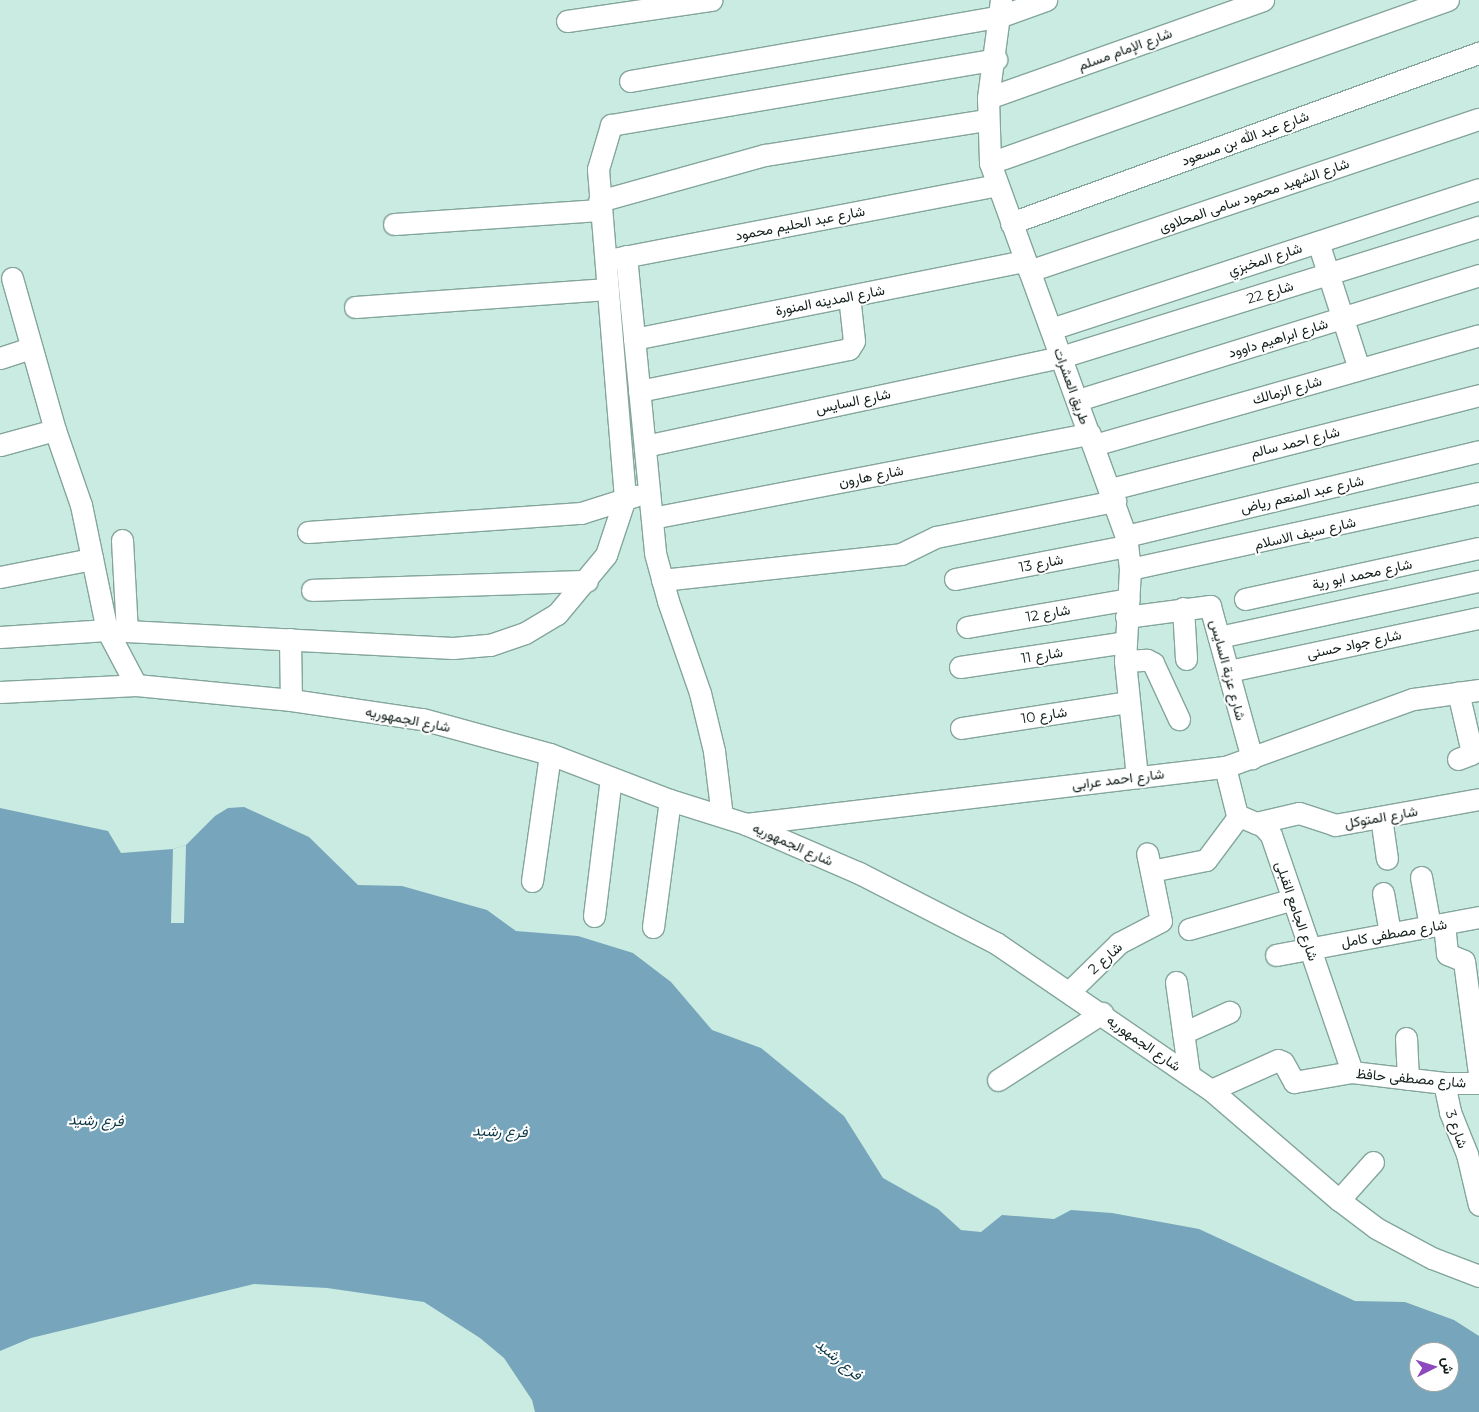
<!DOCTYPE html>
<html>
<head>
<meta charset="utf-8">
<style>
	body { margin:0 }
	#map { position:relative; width:1479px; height:1412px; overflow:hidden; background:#c9ebe1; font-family:Montserrat,Vazirmatn,sans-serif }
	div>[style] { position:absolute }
	.water>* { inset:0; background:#77a6bc }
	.pier>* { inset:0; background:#c9ebe1 }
	.roads { filter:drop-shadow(1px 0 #84a59b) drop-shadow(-1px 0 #84a59b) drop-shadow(0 1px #84a59b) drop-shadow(0 -1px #84a59b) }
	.minor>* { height:21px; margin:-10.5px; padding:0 10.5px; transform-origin:10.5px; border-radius:10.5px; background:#fff }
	span { translate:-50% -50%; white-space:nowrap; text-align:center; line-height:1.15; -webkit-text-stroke:4px #fff; paint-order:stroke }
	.street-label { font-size:14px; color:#111e1a }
	.water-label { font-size:15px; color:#0b3646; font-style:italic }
	.north { position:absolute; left:1409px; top:1342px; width:50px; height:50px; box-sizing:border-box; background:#fff; border:1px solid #a0a5a3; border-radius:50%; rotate:85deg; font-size:14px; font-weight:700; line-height:20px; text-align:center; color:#111e1a }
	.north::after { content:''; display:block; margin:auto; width:18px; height:22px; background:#8d49be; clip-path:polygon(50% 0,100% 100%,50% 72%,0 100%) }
</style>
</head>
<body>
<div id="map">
	<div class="water">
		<div style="clip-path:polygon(evenodd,244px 807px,309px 837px,358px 885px,402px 886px,487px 910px,516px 931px,578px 936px,633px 953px,671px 982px,712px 1030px,761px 1048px,844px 1116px,883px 1178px,938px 1209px,961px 1230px,981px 1232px,1002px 1215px,1054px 1219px,1071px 1210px,1112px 1213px,1199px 1229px,1355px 1301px,1405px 1302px,1454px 1320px,1479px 1336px,1479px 1412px,535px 1412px,532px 1400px,504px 1358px,480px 1338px,424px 1302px,327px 1288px,254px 1284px,31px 1338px,0 1351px,0 808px,108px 831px,121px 853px,173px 849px,186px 845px,215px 816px,228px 808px,244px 807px,1419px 1352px,1449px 1352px,1449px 1382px,1419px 1382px,1419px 1352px)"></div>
	</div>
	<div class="pier">
		<div style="clip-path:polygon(186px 845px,184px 923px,171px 923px,173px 849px)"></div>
	</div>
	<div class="roads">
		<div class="minor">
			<div style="left:1001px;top:0;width:99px;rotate:97.6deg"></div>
			<div style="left:988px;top:98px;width:65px;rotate:88.2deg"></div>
			<div style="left:990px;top:163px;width:397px;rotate:70deg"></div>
			<div style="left:1126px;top:536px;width:33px;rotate:83deg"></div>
			<div style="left:1130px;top:569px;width:92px;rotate:93.1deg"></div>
			<div style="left:1125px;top:661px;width:117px;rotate:84.1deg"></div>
			<div style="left:567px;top:21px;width:146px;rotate:-8.3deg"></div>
			<div style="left:630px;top:81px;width:377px;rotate:-9.9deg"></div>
			<div style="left:1001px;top:16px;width:48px;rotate:-19.6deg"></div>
			<div style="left:988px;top:98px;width:292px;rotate:-19.6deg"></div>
			<div style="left:990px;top:163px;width:486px;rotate:-19.6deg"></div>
			<div style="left:599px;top:201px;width:172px;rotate:-15.5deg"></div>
			<div style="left:765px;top:155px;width:225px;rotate:-9deg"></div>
			<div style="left:1011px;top:223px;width:498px;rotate:-20deg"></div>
			<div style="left:394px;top:224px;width:206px;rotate:-3.9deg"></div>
			<div style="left:1318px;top:242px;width:133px;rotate:72.1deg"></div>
			<div style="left:626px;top:256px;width:298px;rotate:84.4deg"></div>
			<div style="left:655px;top:553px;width:50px;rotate:74.8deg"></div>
			<div style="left:668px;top:601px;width:97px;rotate:70.8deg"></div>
			<div style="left:700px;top:693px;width:60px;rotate:76.4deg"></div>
			<div style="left:714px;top:751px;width:65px;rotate:83deg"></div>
			<div style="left:613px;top:259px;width:391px;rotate:-10.9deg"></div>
			<div style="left:1029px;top:271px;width:475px;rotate:-18.7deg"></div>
			<div style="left:12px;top:278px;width:158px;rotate:74.2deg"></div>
			<div style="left:55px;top:430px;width:79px;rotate:70.9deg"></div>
			<div style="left:81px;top:505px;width:128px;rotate:78.3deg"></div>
			<div style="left:107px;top:630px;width:62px;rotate:62.2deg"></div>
			<div style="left:355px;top:307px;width:253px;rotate:-4.1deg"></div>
			<div style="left:1051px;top:329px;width:450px;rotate:-18.1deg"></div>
			<div style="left:634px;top:339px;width:399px;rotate:-11.3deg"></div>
			<div style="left:0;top:358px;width:33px;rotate:-18deg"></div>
			<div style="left:639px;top:391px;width:214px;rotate:-11.3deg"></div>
			<div style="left:849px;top:349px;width:9px;rotate:-58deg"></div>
			<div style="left:854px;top:341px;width:45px;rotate:-96.3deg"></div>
			<div style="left:1078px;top:400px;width:420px;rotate:-17.3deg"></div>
			<div style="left:0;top:445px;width:57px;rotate:-15.3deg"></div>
			<div style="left:1094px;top:445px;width:400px;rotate:-15.9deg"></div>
			<div style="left:645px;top:446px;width:425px;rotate:-12.1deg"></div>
			<div style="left:1061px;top:357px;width:438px;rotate:-17.3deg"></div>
			<div style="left:1111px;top:489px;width:380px;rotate:-14.3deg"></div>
			<div style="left:652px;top:518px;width:446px;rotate:-10.9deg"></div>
			<div style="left:308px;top:532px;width:274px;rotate:-4deg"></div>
			<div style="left:581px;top:513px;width:57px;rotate:-17.5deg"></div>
			<div style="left:1126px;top:536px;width:363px;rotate:-13.5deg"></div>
			<div style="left:122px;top:540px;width:91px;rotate:86.9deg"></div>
			<div style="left:1130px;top:569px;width:357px;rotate:-12.3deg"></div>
			<div style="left:0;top:577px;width:94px;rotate:-11.1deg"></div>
			<div style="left:955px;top:579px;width:175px;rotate:-10.9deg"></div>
			<div style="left:662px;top:580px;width:240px;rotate:-6.2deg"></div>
			<div style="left:901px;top:554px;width:39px;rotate:-26deg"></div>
			<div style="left:936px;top:537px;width:183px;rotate:-11.4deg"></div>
			<div style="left:312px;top:590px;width:275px;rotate:-1.9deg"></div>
			<div style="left:1245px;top:599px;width:239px;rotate:-12.3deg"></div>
			<div style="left:1183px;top:608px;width:51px;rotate:86.6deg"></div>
			<div style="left:1126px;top:617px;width:85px;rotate:-7.5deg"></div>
			<div style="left:1210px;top:606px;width:158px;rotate:74.6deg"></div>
			<div style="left:967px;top:627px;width:164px;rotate:-9.8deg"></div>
			<div style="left:0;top:637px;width:107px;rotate:-3.7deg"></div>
			<div style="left:107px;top:630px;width:346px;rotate:3deg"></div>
			<div style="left:453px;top:648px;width:37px;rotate:-5deg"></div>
			<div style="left:490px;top:645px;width:37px;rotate:-19deg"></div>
			<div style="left:525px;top:633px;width:37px;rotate:-31deg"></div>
			<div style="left:557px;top:614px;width:77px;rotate:-50.3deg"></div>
			<div style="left:606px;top:555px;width:60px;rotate:-71.6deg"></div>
			<div style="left:625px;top:498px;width:330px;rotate:-94.7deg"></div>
			<div style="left:598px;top:169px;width:46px;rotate:-73.5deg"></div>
			<div style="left:611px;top:125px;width:391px;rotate:-9.7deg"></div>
			<div style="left:1219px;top:637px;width:266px;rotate:-12.2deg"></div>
			<div style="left:290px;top:639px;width:61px;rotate:89.1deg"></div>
			<div style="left:1125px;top:661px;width:22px;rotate:-3deg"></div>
			<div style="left:1147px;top:660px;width:7px;rotate:27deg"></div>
			<div style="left:1153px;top:663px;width:62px;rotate:65.1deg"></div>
			<div style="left:960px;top:667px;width:167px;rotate:-8.6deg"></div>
			<div style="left:1229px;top:671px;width:256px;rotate:-12deg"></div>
			<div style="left:0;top:692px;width:136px;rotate:-2.9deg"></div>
			<div style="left:136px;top:685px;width:156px;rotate:5.5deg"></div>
			<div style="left:291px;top:700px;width:132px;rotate:8.3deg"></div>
			<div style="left:422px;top:719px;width:133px;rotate:15.3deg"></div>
			<div style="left:550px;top:754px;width:129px;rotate:21deg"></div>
			<div style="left:670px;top:800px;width:80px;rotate:17.5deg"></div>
			<div style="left:746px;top:824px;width:123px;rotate:23.4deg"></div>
			<div style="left:859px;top:873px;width:154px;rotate:27.1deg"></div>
			<div style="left:996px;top:943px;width:260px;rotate:34.4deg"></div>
			<div style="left:1211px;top:1090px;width:169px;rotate:40.7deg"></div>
			<div style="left:1339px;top:1200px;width:46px;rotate:37.1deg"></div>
			<div style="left:1376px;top:1228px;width:64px;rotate:28.2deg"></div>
			<div style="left:1432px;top:1258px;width:50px;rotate:21deg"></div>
			<div style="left:961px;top:728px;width:168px;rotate:-8.9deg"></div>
			<div style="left:1458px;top:759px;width:14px;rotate:-21deg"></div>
			<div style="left:1471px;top:754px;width:6px;rotate:-90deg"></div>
			<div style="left:1471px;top:748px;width:57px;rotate:-103.1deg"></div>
			<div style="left:1225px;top:767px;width:49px;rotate:76deg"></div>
			<div style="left:1237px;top:815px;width:28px;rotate:23deg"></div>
			<div style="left:1263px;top:826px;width:12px;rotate:48deg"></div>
			<div style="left:1271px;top:835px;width:250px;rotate:71.1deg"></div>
			<div style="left:1381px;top:817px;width:42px;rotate:81.9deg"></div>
			<div style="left:1256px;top:823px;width:44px;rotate:-13.1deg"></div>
			<div style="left:1299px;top:813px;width:38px;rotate:18deg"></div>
			<div style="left:1335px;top:825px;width:146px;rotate:-10.2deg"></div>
			<div style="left:746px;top:824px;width:482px;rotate:-6.8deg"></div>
			<div style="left:1225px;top:767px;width:200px;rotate:-19.9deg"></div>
			<div style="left:1413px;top:699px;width:67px;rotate:-7.8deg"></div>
			<div style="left:1151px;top:871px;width:56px;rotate:-11.3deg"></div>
			<div style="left:1206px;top:860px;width:54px;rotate:-53.3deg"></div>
			<div style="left:1421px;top:877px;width:50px;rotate:79.6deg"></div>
			<div style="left:532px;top:881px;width:128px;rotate:-81.9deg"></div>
			<div style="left:1383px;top:893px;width:41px;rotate:80.1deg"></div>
			<div style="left:594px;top:916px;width:139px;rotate:-83deg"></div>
			<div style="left:1444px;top:924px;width:30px;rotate:84deg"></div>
			<div style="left:1447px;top:954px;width:18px;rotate:22deg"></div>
			<div style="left:1464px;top:961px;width:113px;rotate:82.4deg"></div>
			<div style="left:653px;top:927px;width:128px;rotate:-82.4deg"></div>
			<div style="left:1189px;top:929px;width:108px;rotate:-16.1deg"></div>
			<div style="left:1276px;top:955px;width:207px;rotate:-10.6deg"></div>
			<div style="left:1176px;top:982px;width:93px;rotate:82deg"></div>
			<div style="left:1070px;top:991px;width:69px;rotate:-44.4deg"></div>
			<div style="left:1119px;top:943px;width:47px;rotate:-27.6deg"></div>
			<div style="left:1161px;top:921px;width:69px;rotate:-101.6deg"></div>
			<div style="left:1183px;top:1033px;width:51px;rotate:-24.5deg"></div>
			<div style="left:1406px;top:1038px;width:41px;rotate:87.2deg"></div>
			<div style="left:998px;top:1080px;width:124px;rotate:-32.8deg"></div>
			<div style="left:1444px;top:1083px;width:30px;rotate:78deg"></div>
			<div style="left:1450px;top:1112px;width:45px;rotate:68deg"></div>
			<div style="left:1467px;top:1154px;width:52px;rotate:76.8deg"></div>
			<div style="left:1211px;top:1090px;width:73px;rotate:-24.1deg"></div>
			<div style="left:1278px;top:1060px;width:5px;rotate:22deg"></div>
			<div style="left:1283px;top:1062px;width:23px;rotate:61deg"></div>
			<div style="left:1294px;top:1082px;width:59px;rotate:-9.8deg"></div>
			<div style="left:1352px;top:1072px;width:93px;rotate:6.8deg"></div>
			<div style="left:1444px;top:1083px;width:35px"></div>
			<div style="left:1339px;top:1200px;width:51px;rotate:-48.2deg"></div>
		</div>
	</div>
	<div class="street-label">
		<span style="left:1125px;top:49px;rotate:-20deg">شارع الإمام مسلم</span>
		<span style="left:1245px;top:138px;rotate:-20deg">شارع عبد الله بن مسعود</span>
		<span style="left:1254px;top:195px;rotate:-19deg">شارع الشهيد محمود سامى المحلاوى</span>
		<span style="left:800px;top:223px;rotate:-11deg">شارع عبد الحليم محمود</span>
		<span style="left:1265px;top:259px;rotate:-18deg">شارع المخبزي</span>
		<span style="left:1270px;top:292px;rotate:-17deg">شارع 22</span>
		<span style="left:830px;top:300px;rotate:-11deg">شارع المدينه المنورة</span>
		<span style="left:1278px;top:338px;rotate:-17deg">شارع ابراهيم داوود</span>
		<span style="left:1072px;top:386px;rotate:70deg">طريق العشرات</span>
		<span style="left:1287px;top:390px;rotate:-16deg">شارع الزمالك</span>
		<span style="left:853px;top:401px;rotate:-12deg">شارع السايس</span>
		<span style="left:1295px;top:442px;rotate:-14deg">شارع احمد سالم</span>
		<span style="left:871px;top:476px;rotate:-11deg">شارع هارون</span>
		<span style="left:1302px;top:494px;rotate:-13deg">شارع عبد المنعم رياض</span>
		<span style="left:1305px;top:533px;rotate:-13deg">شارع سيف الاسلام</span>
		<span style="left:1041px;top:563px;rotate:-11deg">شارع 13</span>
		<span style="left:1362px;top:574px;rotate:-12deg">شارع محمد ابو رية</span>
		<span style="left:1048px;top:613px;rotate:-10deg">شارع 12</span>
		<span style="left:1354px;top:644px;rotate:-12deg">شارع جواد حسنى</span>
		<span style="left:1042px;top:655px;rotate:-9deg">شارع 11</span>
		<span style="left:1228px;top:670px;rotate:75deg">شارع عزبة السايس</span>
		<span style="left:1044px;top:715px;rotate:-9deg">شارع 10</span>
		<span style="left:408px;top:719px;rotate:11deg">شارع الجمهوريه</span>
		<span style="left:1118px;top:779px;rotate:-7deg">شارع احمد عرابى</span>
		<span style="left:1381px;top:817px;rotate:-10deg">شارع المتوكل</span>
		<span style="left:793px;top:844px;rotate:24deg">شارع الجمهوريه</span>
		<span style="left:1297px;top:911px;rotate:71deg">شارع الجامع القبلى</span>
		<span style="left:1394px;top:933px;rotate:-10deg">شارع مصطفى كامل</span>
		<span style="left:1105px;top:958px;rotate:-42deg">شارع 2</span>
		<span style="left:1144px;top:1043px;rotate:35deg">شارع الجمهوريه</span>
		<span style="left:1411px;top:1078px;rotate:5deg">شارع مصطفى حافظ</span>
		<span style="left:1457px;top:1129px;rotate:70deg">شارع 3</span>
	</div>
	<div class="water-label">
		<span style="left:96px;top:1120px;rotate:2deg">فرع رشيد</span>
		<span style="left:500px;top:1131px;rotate:2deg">فرع رشيد</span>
		<span style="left:839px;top:1359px;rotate:40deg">فرع رشيد</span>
	</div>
	<div class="north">ش</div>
</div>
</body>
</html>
